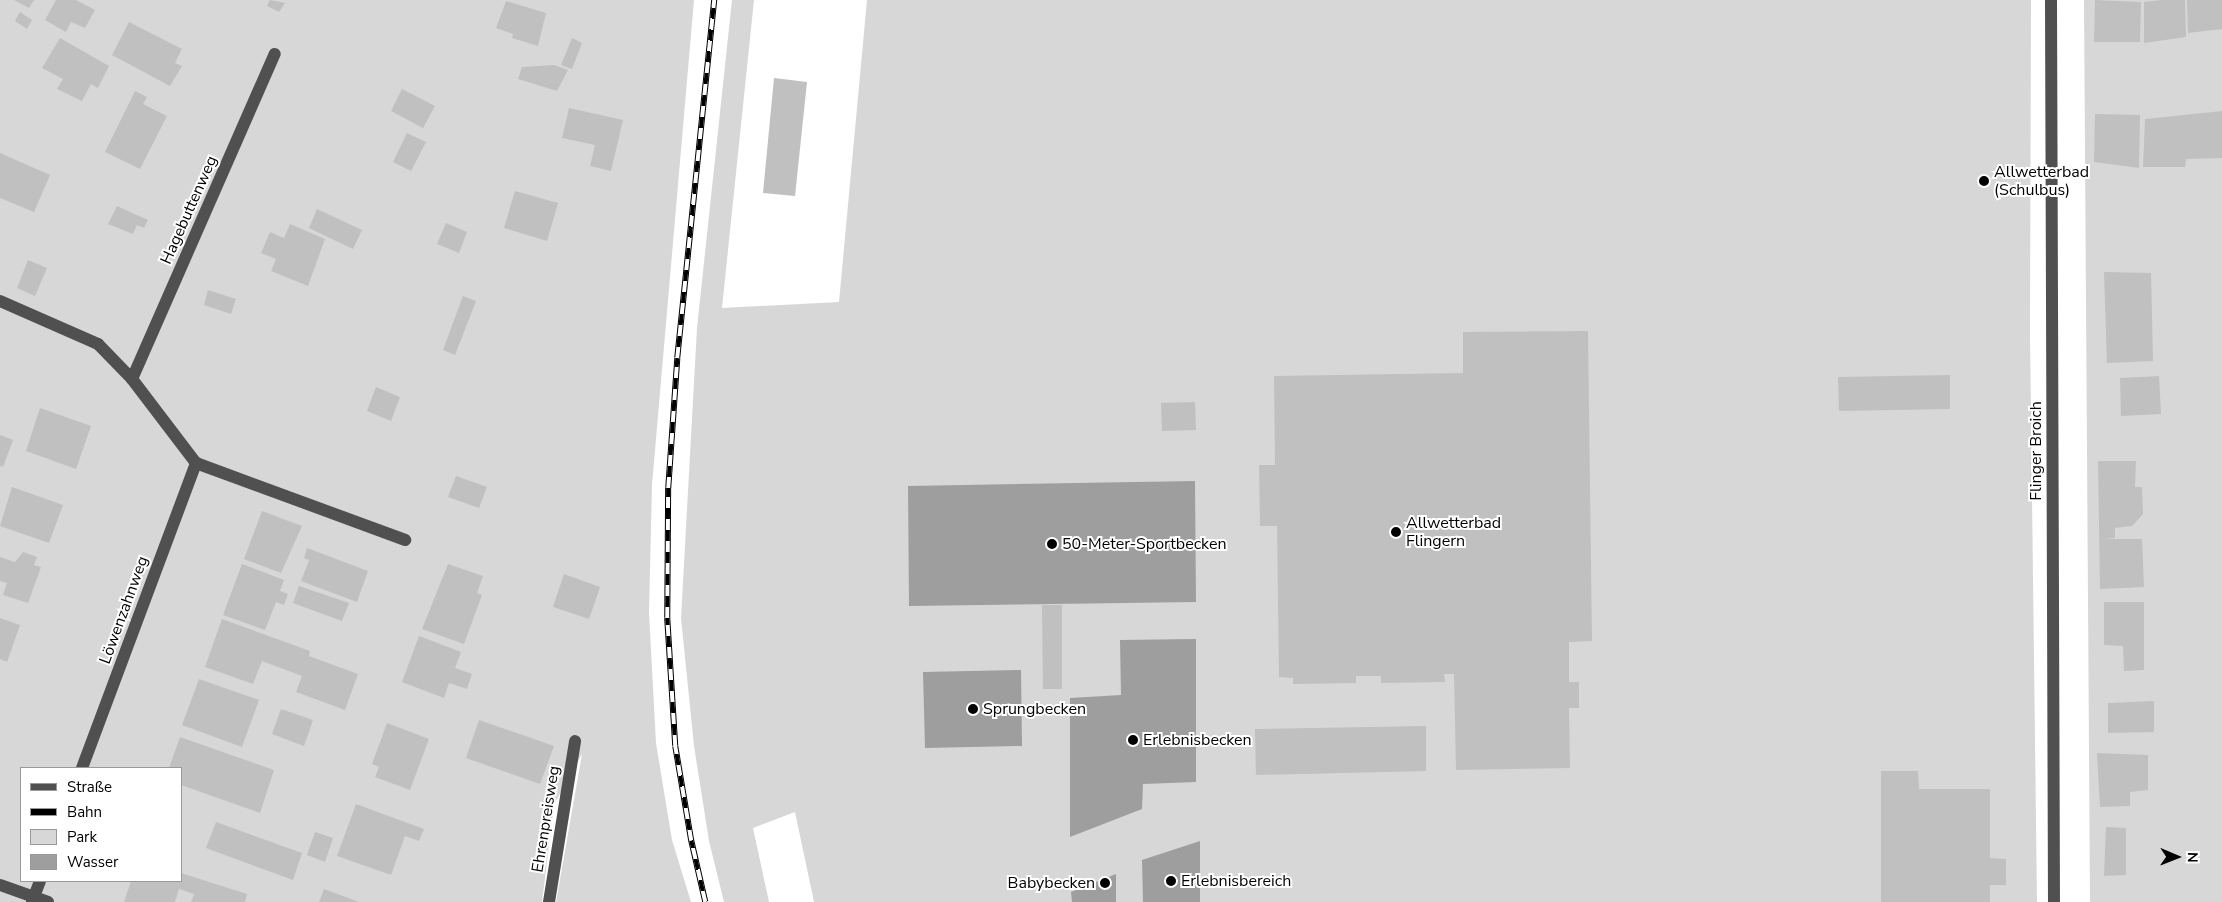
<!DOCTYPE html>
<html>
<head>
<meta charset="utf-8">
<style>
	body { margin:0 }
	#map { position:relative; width:2222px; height:902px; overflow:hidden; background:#fff; font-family:"Nunito Sans",sans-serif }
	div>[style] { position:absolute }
	.green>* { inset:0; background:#d7d7d7 }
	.water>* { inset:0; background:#9e9e9e }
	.building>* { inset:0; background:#c0c0c0 }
	.minor>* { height:12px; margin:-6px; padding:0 6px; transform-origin:6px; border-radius:6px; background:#505050 }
	.rail>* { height:5.5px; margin-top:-2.75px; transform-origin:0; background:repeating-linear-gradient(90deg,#fff 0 11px,#000 0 22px); box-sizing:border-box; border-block:1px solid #000 }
	.dots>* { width:14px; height:14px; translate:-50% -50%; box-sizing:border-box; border:2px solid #fff; border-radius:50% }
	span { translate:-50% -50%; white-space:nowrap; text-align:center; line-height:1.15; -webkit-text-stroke:4px #fff; paint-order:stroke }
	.poi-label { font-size:16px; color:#000 }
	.left { translate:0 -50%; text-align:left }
	.right { translate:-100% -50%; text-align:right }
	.street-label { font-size:16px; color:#000 }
	.legend { position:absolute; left:20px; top:767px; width:162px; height:115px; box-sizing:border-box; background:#fff; border:1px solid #999; margin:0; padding:6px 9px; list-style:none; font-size:15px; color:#000 }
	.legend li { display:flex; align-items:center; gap:10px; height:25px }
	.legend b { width:25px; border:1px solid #999 }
	.north { position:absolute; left:2152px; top:832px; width:50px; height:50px; -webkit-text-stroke:4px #fff; paint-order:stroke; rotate:91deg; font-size:14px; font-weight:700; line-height:20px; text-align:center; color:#000 }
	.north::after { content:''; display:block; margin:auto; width:18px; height:22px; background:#000; clip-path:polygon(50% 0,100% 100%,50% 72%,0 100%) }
</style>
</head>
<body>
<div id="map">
	<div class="green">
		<div style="clip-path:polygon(evenodd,0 0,694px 0,652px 485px,649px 613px,656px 743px,672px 840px,691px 902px,556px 902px,582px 754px,554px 805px,542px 902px,0 902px,0 0,21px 768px,181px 768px,181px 881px,21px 881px,21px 768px)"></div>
		<div style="clip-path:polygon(732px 0,754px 0,722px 308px,839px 302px,867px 0,2031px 0,2030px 334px,2037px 902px,814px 902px,795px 812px,753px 828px,769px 902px,724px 902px,709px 841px,694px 746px,681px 618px,697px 328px)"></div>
		<div style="clip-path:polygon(2084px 0,2222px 0,2222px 902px,2090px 902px)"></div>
	</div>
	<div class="water">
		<div style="clip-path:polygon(1195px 481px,1196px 602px,909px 606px,908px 486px)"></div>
		<div style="clip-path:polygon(1196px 639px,1196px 782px,1143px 784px,1142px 809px,1070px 837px,1070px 698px,1121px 695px,1120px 640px)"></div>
		<div style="clip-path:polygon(1021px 670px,1022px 746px,925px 748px,923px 672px)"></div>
		<div style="clip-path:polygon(1200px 841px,1200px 902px,1143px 902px,1142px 860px)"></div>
		<div style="clip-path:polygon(1116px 874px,1116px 902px,1072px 902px,1071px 892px)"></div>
	</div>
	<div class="building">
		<div style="clip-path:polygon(14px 0,34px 0,29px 8px)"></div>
		<div style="clip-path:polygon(56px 0,76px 0,95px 10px,85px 28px,71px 22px,66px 32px,45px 20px)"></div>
		<div style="clip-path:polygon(270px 0,285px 3px,279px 12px,267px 6px)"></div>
		<div style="clip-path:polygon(2095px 0,2141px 2px,2140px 42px,2094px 42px)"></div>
		<div style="clip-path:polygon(2161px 0,2185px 0,2186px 37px,2144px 43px,2144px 2px)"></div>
		<div style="clip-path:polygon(2187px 0,2222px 0,2222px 29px,2188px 33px)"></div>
		<div style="clip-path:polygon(506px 1px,546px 13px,538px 46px,512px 38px,513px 34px,496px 28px)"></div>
		<div style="clip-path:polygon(20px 12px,32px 20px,27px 29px,15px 21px)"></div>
		<div style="clip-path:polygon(129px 22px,182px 49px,175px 63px,182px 66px,170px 86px,112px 55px)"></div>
		<div style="clip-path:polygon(60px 38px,109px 66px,98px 88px,91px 84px,82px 101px,57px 89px,63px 79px,42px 68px)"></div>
		<div style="clip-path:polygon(572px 38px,582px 43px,572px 69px,561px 65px)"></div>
		<div style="clip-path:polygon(554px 65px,568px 70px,557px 91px,518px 79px,522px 67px)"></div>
		<div style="clip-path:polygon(774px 78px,807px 82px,795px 196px,763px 193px)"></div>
		<div style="clip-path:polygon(402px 89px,435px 106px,423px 128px,391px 111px)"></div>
		<div style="clip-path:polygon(135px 91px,147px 97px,143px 104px,167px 116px,140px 169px,105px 152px)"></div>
		<div style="clip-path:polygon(569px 108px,623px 120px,611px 171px,590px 166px,595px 145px,562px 138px)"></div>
		<div style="clip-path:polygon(2222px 111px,2222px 158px,2186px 159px,2185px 167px,2143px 167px,2145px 119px)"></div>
		<div style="clip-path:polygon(2095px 114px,2140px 115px,2139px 168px,2094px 162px)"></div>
		<div style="clip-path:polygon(407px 133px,426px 142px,411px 171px,393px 162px)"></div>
		<div style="clip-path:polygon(0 153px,50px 175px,34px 212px,0 198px)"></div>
		<div style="clip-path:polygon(515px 191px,558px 203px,547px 241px,504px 228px)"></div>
		<div style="clip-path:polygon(117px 206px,148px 220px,144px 228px,137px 225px,133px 234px,108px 224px)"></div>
		<div style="clip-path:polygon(317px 209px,362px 230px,353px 249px,309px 228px)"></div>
		<div style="clip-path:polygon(446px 223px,467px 232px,459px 253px,437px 244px)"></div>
		<div style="clip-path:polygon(290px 224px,325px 239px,308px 286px,271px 271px,276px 259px,261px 253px,270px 232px,284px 238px)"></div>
		<div style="clip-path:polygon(28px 260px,47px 268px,35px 296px,17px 288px)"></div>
		<div style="clip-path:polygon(2104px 272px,2151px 273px,2153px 361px,2107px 363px)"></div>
		<div style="clip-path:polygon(208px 290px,236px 299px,231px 314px,204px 305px)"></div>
		<div style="clip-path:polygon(463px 296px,476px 301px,455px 355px,443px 350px)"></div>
		<div style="clip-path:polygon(1588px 331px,1592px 641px,1569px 642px,1569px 682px,1579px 682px,1579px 708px,1569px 708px,1570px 768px,1456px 770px,1454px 674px,1444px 674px,1445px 682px,1381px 683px,1381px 676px,1356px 676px,1356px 683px,1293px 684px,1293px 678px,1279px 677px,1277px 526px,1260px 526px,1259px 465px,1275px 465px,1274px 376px,1463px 373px,1463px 332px)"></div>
		<div style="clip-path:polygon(1950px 375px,1950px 409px,1839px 411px,1838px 377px)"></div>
		<div style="clip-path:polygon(2159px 376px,2161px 414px,2121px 416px,2120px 378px)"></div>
		<div style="clip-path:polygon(376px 387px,400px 397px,391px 421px,367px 411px)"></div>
		<div style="clip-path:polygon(1195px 402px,1196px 430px,1162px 431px,1161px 403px)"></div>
		<div style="clip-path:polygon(40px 408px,91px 426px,76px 469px,26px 451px)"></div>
		<div style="clip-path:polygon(0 435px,13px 440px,3px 467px,0 466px)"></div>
		<div style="clip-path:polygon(2098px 461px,2136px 461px,2135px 487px,2142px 487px,2143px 514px,2132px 526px,2115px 528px,2115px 538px,2105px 539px,2142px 539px,2144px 587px,2100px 589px)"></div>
		<div style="clip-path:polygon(456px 476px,487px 487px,479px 508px,448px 497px)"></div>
		<div style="clip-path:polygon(12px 487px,63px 505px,49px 543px,0 526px)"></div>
		<div style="clip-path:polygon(262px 511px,302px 526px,281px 573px,244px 559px)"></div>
		<div style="clip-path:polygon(307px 548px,368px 571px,357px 602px,301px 581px,309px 560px,304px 558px)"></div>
		<div style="clip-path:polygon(23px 552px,37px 557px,34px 565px,41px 567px,28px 603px,3px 595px,7px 583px,0 581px,0 557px,15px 562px)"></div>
		<div style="clip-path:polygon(242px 564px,284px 580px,280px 591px,288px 594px,284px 605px,276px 602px,265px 630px,223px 615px)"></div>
		<div style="clip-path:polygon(448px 564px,483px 576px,477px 593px,482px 595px,464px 644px,422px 629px)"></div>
		<div style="clip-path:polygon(564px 574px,600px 587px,589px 619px,553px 607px)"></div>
		<div style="clip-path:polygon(299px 586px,349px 603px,342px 621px,293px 603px)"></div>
		<div style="clip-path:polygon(2104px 602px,2144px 602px,2144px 670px,2124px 671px,2123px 646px,2104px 645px)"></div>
		<div style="clip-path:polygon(1042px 605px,1062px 605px,1062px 689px,1043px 689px)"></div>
		<div style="clip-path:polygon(0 618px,20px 625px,7px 662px,0 659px)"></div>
		<div style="clip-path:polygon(222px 619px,310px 651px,309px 656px,358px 674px,345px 710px,296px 692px,302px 676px,262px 661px,253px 684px,205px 667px)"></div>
		<div style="clip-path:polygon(419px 636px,461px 652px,455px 668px,472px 674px,467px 689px,449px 683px,444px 698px,402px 682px)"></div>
		<div style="clip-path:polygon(199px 679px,259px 700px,242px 747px,182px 725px)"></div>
		<div style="clip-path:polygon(2154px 701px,2154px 732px,2108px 733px,2108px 703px)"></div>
		<div style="clip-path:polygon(281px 709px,313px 720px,304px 746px,272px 734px)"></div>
		<div style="clip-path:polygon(479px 720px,554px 746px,540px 784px,466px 758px)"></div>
		<div style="clip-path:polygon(387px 723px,429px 739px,410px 790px,375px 777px,379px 767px,372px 764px)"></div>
		<div style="clip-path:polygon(1426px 726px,1426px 771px,1256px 775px,1255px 729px)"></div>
		<div style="clip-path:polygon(180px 737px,274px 770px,260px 813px,181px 785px,181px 768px,169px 768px)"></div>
		<div style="clip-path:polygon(2097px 753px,2148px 755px,2148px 790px,2130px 792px,2130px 806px,2100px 807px)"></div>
		<div style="clip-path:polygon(1881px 771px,1918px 771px,1919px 789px,1990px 789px,1990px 858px,2006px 859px,2006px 885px,1990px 885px,1990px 902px,1881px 902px)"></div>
		<div style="clip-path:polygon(356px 804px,424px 829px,419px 841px,405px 836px,391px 875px,337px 856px)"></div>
		<div style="clip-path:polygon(216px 822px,302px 853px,293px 880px,206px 848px)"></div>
		<div style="clip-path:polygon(2106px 827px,2126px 828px,2126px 875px,2104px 876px)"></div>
		<div style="clip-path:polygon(315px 832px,333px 838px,325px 862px,307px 855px)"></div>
		<div style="clip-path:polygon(181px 873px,247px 894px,245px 902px,191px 902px,194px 894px,179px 889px,175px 902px,124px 902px,131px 881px,181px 881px)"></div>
		<div style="clip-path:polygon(324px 889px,359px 902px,319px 902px)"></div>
	</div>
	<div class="minor">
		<div style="left:2051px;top:0;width:902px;rotate:89.81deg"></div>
		<div style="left:0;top:301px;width:107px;rotate:23.7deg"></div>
		<div style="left:98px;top:344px;width:49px;rotate:45.8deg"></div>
		<div style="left:132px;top:379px;width:106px;rotate:52.7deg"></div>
		<div style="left:196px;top:463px;width:223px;rotate:20.2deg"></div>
		<div style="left:132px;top:379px;width:355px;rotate:-66.3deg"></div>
		<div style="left:82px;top:768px;width:326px;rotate:-69.5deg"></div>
		<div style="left:0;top:885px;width:51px;rotate:19.5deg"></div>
		<div style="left:32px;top:902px;width:22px;rotate:-69deg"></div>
		<div style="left:549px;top:902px;width:163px;rotate:-80.8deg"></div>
	</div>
	<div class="rail">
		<div style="left:705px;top:902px;width:63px;rotate:-102.9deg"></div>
		<div style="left:691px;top:841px;width:96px;rotate:-99.6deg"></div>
		<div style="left:675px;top:746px;width:128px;rotate:-93.6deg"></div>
		<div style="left:667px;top:618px;width:130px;rotate:-89.6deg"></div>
		<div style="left:668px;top:488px;width:130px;rotate:-86deg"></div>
		<div style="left:677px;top:358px;width:360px;rotate:-84.1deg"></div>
	</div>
	<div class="dots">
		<div style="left:1984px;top:181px;background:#000"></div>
		<div style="left:1396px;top:532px;background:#000"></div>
		<div style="left:1052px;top:544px;background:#000"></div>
		<div style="left:973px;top:709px;background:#000"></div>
		<div style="left:1133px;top:740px;background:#000"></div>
		<div style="left:1171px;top:881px;background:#000"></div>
		<div style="left:1105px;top:883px;background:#000"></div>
	</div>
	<div class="poi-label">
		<span class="left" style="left:1994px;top:181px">Allwetterbad<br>(Schulbus)</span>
		<span class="left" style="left:1406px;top:532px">Allwetterbad<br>Flingern</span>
		<span class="left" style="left:1062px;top:544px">50-Meter-Sportbecken</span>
		<span class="left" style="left:983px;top:709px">Sprungbecken</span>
		<span class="left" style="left:1143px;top:740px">Erlebnisbecken</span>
		<span class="left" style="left:1181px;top:881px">Erlebnisbereich</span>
		<span class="right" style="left:1095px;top:883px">Babybecken</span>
	</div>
	<div class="street-label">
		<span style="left:189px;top:210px;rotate:-66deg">Hagebuttenweg</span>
		<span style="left:2036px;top:451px;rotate:-90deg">Flinger Broich</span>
		<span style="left:124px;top:610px;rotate:-70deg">Löwenzahnweg</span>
		<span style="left:546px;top:819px;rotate:-81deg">Ehrenpreisweg</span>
	</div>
	<ul class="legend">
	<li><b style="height:6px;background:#505050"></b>Straße</li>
	<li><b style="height:6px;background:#000"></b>Bahn</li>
	<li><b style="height:14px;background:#d7d7d7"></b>Park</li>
	<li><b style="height:14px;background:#9e9e9e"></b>Wasser</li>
	</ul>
	<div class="north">N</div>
</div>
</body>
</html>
